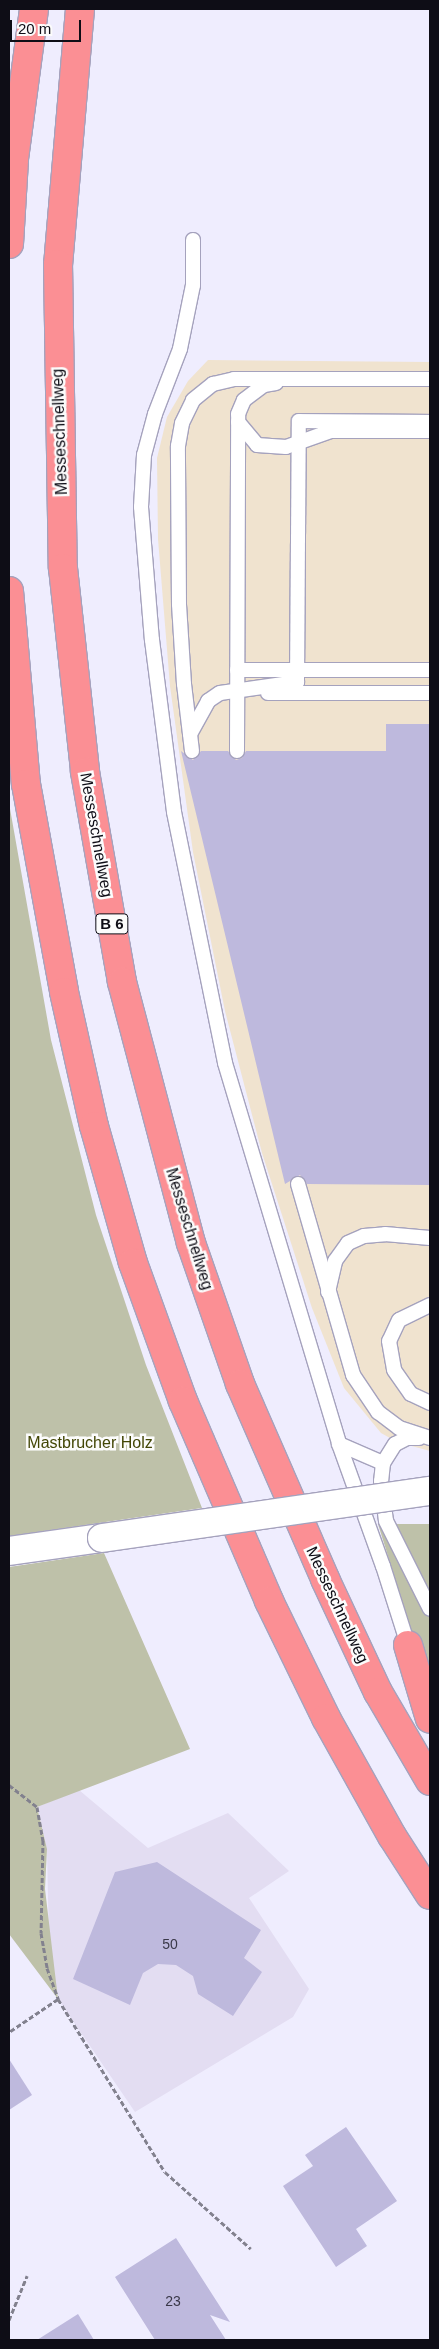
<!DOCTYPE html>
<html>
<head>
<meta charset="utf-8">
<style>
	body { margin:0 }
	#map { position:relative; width:439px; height:2349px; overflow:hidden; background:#efedfe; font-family:Helvetica,sans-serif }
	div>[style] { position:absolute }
	.commercial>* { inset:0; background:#f0e3cf }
	.education>* { inset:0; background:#e3ddf2 }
	.green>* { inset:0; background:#bec1a9 }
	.building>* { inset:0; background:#beb9dd }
	.path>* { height:3px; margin-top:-1.5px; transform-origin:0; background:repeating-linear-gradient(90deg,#82818e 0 5px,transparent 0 7.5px) }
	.roads { filter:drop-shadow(1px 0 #a5a2bd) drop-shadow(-1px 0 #a5a2bd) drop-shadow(0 1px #a5a2bd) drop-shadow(0 -1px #a5a2bd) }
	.lane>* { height:14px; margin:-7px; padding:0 7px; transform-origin:7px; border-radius:7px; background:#fff }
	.street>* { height:28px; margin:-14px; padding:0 14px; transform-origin:14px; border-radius:14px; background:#fff }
	.highway>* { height:28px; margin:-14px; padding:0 14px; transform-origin:14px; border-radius:14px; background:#fb8f94 }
	.bridges { filter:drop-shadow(1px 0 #a5a2bd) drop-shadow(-1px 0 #a5a2bd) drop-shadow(0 1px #a5a2bd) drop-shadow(0 -1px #a5a2bd) }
	.street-bridge>* { height:28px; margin:-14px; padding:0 14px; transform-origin:14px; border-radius:14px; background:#fff }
	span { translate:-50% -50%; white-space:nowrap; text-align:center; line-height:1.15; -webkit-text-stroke:5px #fcfcfc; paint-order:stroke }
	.number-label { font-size:14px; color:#3a3848 }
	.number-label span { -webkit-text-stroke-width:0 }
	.shield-label span { padding:1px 4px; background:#fcfcfc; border:1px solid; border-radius:4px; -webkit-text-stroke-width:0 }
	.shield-label { font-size:15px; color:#0e0d16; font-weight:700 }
	.street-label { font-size:16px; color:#0e0d16 }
	.park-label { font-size:16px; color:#424605 }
	.frame { position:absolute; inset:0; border:10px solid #0e0d16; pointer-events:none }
	.scale { position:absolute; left:10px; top:20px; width:71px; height:22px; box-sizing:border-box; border:2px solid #0e0d16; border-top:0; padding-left:6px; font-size:15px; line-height:18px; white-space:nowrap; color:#0e0d16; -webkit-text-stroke:4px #fcfcfc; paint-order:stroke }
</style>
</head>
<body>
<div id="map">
	<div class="commercial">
		<div style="clip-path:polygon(208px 360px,430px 362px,430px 1451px,397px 1442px,381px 1433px,344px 1388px,312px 1308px,262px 1153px,225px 1011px,193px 852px,170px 686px,158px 539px,157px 458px,167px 417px,188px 381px)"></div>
	</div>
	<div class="education">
		<div style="clip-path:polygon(79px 1790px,148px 1848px,228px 1813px,289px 1871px,249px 1898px,309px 1989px,293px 2017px,135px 2112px,58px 1999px,49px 1946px,47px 1849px,37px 1807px)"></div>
	</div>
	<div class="green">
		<div style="clip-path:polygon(9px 803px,51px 1040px,96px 1215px,146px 1365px,202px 1508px,9px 1536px)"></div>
		<div style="clip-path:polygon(378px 1524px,430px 1524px,430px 1691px)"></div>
		<div style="clip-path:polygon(104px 1553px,190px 1749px,37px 1807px,47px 1849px,45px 1889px,58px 1999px,9px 1934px,9px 1567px)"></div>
	</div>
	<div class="building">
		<div style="clip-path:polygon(386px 724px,430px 724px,430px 1185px,307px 1184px,300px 1175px,285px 1184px,181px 751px,193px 760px,201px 751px,228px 751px,236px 760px,242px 758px,246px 751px,386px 751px)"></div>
		<div style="clip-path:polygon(157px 1862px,261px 1930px,244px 1958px,262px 1972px,233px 2016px,198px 1994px,193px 1976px,176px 1965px,158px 1964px,143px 1973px,130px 2005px,73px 1979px,115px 1872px)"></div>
		<div style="clip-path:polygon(9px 2059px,32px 2095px,9px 2110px)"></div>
		<div style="clip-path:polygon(346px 2127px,397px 2201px,356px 2229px,367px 2246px,336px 2267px,283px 2186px,313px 2166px,305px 2155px)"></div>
		<div style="clip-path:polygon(176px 2238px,230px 2322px,210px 2315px,226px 2340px,155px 2340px,115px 2277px)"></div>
		<div style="clip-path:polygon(78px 2314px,94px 2340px,37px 2340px)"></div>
	</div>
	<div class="path">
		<div style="left:9px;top:1785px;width:36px;rotate:38deg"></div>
		<div style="left:37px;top:1807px;width:34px;rotate:80deg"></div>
		<div style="left:43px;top:1840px;width:93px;rotate:91.2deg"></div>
		<div style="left:41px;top:1933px;width:36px;rotate:80deg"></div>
		<div style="left:47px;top:1968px;width:33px;rotate:70deg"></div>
		<div style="left:58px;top:1999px;width:59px;rotate:146deg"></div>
		<div style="left:58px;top:1999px;width:203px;rotate:58.3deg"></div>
		<div style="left:165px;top:2172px;width:115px;rotate:41.8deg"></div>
		<div style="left:9px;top:2320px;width:48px;rotate:-67.8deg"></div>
	</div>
	<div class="roads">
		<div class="lane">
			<div style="left:193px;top:240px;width:45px;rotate:90deg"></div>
			<div style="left:193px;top:285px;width:65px;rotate:101.5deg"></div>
			<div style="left:180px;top:349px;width:70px;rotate:111deg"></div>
			<div style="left:155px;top:414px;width:42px;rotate:105deg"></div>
			<div style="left:144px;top:455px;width:52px;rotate:93.3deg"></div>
			<div style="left:141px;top:507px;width:133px;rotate:85.3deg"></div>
			<div style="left:152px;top:640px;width:173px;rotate:82.7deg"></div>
			<div style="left:174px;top:812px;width:256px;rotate:78.5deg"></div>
			<div style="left:225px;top:1063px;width:398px;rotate:73.3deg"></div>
			<div style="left:339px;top:1444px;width:130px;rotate:70.2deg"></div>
			<div style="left:383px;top:1566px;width:83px;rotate:72.4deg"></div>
			<div style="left:238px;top:422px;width:30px;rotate:50deg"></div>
			<div style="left:257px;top:445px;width:29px;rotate:4deg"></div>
			<div style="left:286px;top:447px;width:48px;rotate:-19.6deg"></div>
			<div style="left:331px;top:431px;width:99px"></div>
			<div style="left:237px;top:670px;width:193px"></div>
			<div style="left:268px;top:693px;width:162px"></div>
			<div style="left:190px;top:734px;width:38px;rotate:-61deg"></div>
			<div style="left:208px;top:701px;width:14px;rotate:-34deg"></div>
			<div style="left:220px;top:693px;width:78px;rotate:-8.1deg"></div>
			<div style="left:297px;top:682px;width:261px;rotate:-89.6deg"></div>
			<div style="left:299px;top:421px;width:131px;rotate:0.4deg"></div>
			<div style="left:192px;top:751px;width:67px;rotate:-96.8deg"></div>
			<div style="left:184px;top:684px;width:80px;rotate:-93.6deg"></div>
			<div style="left:179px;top:604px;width:158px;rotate:-90.4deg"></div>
			<div style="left:178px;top:446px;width:23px;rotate:-80deg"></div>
			<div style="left:182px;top:423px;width:25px;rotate:-64deg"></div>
			<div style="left:193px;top:400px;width:26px;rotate:-39deg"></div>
			<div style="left:213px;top:384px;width:22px;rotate:-13deg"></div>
			<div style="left:234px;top:379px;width:196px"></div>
			<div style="left:237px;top:751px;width:337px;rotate:-89.8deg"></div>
			<div style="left:238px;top:414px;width:15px;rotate:-67deg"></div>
			<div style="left:244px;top:400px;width:25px;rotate:-37deg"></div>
			<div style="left:264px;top:385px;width:12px;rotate:-9deg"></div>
			<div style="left:298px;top:1184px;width:199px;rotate:73.9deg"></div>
			<div style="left:353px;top:1375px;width:45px;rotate:56deg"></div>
			<div style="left:378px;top:1412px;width:26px;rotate:37deg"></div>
			<div style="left:399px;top:1428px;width:33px;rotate:18deg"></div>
			<div style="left:328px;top:1292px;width:32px;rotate:-77deg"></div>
			<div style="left:335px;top:1261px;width:22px;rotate:-54deg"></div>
			<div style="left:348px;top:1243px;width:17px;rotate:-24deg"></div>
			<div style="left:364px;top:1236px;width:21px;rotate:-5deg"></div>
			<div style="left:385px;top:1234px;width:45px;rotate:5.1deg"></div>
			<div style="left:430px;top:1305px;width:34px;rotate:154deg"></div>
			<div style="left:399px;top:1320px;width:23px;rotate:115deg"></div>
			<div style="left:389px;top:1341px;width:29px;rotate:80deg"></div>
			<div style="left:394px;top:1370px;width:29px;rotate:55deg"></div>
			<div style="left:411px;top:1394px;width:21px;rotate:25deg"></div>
			<div style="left:419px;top:1438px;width:12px;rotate:180deg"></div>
			<div style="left:407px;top:1438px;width:13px;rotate:153deg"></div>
			<div style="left:395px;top:1444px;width:22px;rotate:122deg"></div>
			<div style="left:383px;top:1463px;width:18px;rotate:96deg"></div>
			<div style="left:381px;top:1481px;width:40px;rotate:82.9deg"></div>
			<div style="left:386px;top:1521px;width:98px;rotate:63.4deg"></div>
			<div style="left:339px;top:1444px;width:48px;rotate:23.4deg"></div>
		</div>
		<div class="street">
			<div style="left:9px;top:1551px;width:94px;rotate:-8deg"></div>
		</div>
		<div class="highway">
			<div style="left:80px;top:9px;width:256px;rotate:94.9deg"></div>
			<div style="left:58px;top:264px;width:304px;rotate:89.1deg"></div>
			<div style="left:63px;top:568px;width:205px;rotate:83.8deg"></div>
			<div style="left:85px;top:772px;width:213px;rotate:80deg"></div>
			<div style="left:122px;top:982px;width:270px;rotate:75.2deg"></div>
			<div style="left:191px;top:1243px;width:149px;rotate:70.8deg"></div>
			<div style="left:240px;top:1384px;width:213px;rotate:66.4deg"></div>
			<div style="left:325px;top:1579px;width:125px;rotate:64.9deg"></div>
			<div style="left:378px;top:1692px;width:103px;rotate:59.7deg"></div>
			<div style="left:9px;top:244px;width:85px;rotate:-86.6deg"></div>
			<div style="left:14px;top:159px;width:151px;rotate:-82.4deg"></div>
			<div style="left:9px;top:591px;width:194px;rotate:85deg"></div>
			<div style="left:26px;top:784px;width:211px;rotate:79.6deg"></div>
			<div style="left:64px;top:992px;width:137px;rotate:77.4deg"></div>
			<div style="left:94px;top:1126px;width:142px;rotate:74.1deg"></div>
			<div style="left:133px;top:1263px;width:147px;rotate:70.1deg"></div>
			<div style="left:183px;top:1401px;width:218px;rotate:66.7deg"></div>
			<div style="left:269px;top:1601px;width:130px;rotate:64deg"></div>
			<div style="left:326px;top:1718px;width:135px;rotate:60.8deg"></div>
			<div style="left:392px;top:1836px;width:70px;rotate:57.2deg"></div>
			<div style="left:408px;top:1645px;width:77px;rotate:73.4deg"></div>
		</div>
	</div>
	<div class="bridges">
		<div class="street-bridge">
			<div style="left:102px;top:1538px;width:331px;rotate:-8.2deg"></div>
		</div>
	</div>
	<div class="number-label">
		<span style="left:170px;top:1944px">50</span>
		<span style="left:173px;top:2301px">23</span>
	</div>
	<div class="shield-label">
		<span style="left:112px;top:924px">B 6</span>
	</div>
	<div class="street-label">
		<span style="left:60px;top:432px;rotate:-92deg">Messeschnellweg</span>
		<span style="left:96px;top:835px;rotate:80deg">Messeschnellweg</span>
		<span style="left:189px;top:1229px;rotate:73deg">Messeschnellweg</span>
		<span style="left:337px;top:1605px;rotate:65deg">Messeschnellweg</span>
	</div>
	<div class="park-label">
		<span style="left:90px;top:1443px">Mastbrucher Holz</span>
	</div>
	<div class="frame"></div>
	<div class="scale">20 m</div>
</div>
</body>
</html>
